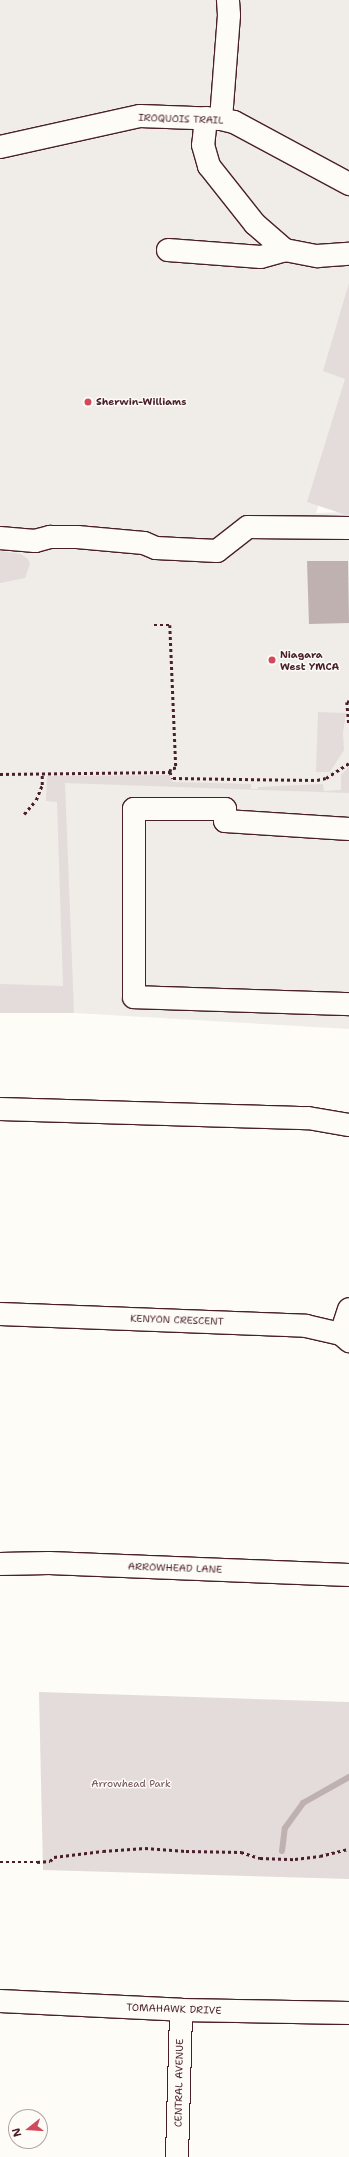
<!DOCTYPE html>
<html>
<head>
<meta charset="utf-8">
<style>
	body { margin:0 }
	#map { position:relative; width:349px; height:2157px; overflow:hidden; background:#fdfcf7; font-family:"Shantell Sans",sans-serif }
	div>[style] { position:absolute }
	.built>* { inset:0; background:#f0ece8 }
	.green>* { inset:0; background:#e3dcda }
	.water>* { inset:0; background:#c0b1b1 }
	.stream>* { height:6px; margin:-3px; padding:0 3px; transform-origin:3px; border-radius:3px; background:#c0b1b1 }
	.path>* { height:2.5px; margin-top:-1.25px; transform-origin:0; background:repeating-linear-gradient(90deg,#4a1f2b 0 3px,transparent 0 6px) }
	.roads { filter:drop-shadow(1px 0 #4a1f2b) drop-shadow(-1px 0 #4a1f2b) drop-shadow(0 1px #4a1f2b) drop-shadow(0 -1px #4a1f2b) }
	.minor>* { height:22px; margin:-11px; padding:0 11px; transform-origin:11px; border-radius:11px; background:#fdfcf7 }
	.dots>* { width:11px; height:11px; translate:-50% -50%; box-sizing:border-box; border:2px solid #fdfcf7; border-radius:50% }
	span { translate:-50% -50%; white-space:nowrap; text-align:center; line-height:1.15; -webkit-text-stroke:3px #fdfcf7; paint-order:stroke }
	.street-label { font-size:10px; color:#4a1f2b }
	.poi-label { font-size:10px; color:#4a1f2b; font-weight:700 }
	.left { translate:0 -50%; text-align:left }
	.park-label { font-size:10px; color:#704e57 }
	.north { position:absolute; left:8px; top:2109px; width:40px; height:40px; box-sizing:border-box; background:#fdfcf7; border:1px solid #b5a4a5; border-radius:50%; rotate:253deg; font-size:11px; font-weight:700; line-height:16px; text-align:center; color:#4a1f2b }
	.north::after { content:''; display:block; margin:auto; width:14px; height:18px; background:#d1495b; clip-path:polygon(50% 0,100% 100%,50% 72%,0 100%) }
</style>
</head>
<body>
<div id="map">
	<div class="built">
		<div style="clip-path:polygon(0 0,349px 0,349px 411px,316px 513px,349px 512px,349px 1029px,75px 1013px,0 1013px)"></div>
	</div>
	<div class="green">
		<div style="clip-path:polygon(349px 283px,349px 516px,307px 502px,345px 379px,323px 371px)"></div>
		<div style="clip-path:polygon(0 551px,21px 554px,28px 559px,30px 564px,25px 578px,0 583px)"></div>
		<div style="clip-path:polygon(318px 712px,346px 713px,343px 733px,344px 750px,330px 772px,316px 772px)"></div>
		<div style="clip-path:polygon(349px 767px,349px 793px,65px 783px,74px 1013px,0 1013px,0 984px,63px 986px,57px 802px,46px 801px,47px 776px,169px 775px,173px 782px,251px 784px,251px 789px,258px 789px,258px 787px,323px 784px,324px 791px,341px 790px,341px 775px)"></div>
		<div style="clip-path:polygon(39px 1692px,349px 1702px,349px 1879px,43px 1870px)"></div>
	</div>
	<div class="water">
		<div style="clip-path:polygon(307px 561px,348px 561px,349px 623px,309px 624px)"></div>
	</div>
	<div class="stream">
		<div style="left:282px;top:1851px;width:23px;rotate:-83deg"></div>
		<div style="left:285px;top:1828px;width:31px;rotate:-54deg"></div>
		<div style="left:303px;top:1803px;width:53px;rotate:-29.5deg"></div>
	</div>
	<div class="path">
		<div style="left:154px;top:625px;width:16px"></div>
		<div style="left:170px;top:625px;width:143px;rotate:87.6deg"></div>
		<div style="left:176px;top:768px;width:5px;rotate:169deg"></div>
		<div style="left:171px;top:769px;width:3px;rotate:108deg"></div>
		<div style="left:349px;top:702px;width:2px;rotate:180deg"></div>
		<div style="left:347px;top:702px;width:22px;rotate:85deg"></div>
		<div style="left:0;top:774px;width:170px;rotate:-0.7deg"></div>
		<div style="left:170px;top:772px;width:7px;rotate:63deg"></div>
		<div style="left:173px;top:778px;width:144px;rotate:0.8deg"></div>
		<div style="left:317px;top:780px;width:9px;rotate:-13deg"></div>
		<div style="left:326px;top:778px;width:27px;rotate:-33deg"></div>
		<div style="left:24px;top:814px;width:18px;rotate:-49deg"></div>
		<div style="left:36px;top:800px;width:16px;rotate:-68deg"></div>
		<div style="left:42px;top:785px;width:12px;rotate:-90deg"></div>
		<div style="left:0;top:1862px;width:37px"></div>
		<div style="left:37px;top:1862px;width:13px;rotate:-4deg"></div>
		<div style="left:50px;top:1861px;width:6px;rotate:-45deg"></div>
		<div style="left:54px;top:1857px;width:49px;rotate:-7deg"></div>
		<div style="left:103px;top:1851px;width:42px;rotate:-4.1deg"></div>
		<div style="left:145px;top:1848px;width:41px;rotate:4.2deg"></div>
		<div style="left:186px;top:1851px;width:55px;rotate:1deg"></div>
		<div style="left:241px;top:1852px;width:20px;rotate:18deg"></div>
		<div style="left:260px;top:1858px;width:35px;rotate:2deg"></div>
		<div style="left:295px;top:1859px;width:25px;rotate:-7deg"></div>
		<div style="left:320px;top:1856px;width:30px;rotate:-14deg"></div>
	</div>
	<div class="roads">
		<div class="minor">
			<div style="left:206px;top:118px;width:27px;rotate:96deg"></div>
			<div style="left:203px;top:145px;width:22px;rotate:74deg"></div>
			<div style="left:209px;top:166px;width:74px;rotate:51.6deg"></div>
			<div style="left:255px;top:224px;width:40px;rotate:41deg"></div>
			<div style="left:285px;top:250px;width:33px;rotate:11deg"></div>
			<div style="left:317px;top:256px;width:32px;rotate:-4deg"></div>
			<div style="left:221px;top:119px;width:104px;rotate:-85.6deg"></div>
			<div style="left:229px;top:15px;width:15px;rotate:-94deg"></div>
			<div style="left:0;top:147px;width:143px;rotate:-12.5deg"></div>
			<div style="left:140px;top:116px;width:81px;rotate:2.1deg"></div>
			<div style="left:221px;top:119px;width:13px;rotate:13deg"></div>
			<div style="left:234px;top:122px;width:131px;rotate:28.3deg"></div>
			<div style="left:168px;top:250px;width:93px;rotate:4.3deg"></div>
			<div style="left:261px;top:257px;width:25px;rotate:-16deg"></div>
			<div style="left:0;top:538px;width:35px;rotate:5deg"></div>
			<div style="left:35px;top:541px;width:16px;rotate:-15deg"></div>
			<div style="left:50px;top:537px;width:27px"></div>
			<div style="left:77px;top:537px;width:67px;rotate:5.1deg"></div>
			<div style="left:144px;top:543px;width:13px;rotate:23deg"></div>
			<div style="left:156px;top:548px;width:61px;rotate:2.8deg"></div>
			<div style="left:217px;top:551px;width:39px;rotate:-38deg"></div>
			<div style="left:248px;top:527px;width:101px;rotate:0.6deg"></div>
			<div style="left:349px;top:829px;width:124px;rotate:-176.3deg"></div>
			<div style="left:225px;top:821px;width:12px;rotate:-90deg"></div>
			<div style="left:225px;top:809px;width:91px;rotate:180deg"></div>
			<div style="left:134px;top:809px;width:188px;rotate:90deg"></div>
			<div style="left:134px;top:997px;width:215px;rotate:1.9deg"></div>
			<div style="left:0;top:1109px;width:308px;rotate:1.7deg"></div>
			<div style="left:308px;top:1118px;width:42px;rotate:9.7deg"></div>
			<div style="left:0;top:1314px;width:306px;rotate:2.2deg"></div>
			<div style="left:306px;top:1326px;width:36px;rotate:13deg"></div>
			<div style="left:341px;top:1334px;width:11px;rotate:41deg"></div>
			<div style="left:341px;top:1334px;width:26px;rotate:-72deg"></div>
			<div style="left:0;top:1564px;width:49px;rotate:-1.2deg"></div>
			<div style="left:49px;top:1563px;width:300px;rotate:2.3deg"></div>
			<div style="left:0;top:2001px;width:181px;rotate:2.8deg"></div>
			<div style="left:181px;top:2010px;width:168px;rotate:1deg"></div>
			<div style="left:177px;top:2157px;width:147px;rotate:-88.4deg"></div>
		</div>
	</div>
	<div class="dots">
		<div style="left:88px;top:402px;background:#d1495b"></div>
		<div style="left:272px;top:660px;background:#d1495b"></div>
	</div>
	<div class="street-label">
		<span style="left:181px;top:119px;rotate:2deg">IROQUOIS TRAIL</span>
		<span style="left:177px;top:1320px;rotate:2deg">KENYON CRESCENT</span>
		<span style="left:175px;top:1568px;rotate:2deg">ARROWHEAD LANE</span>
		<span style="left:174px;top:2009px;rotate:2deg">TOMAHAWK DRIVE</span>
		<span style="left:179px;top:2083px;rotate:-89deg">CENTRAL AVENUE</span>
	</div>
	<div class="poi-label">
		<span class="left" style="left:96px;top:402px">Sherwin-Williams</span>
		<span class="left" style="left:280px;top:660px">Niagara<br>West YMCA</span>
	</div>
	<div class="park-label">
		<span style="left:131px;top:1784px">Arrowhead Park</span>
	</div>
	<div class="north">N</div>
</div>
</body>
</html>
